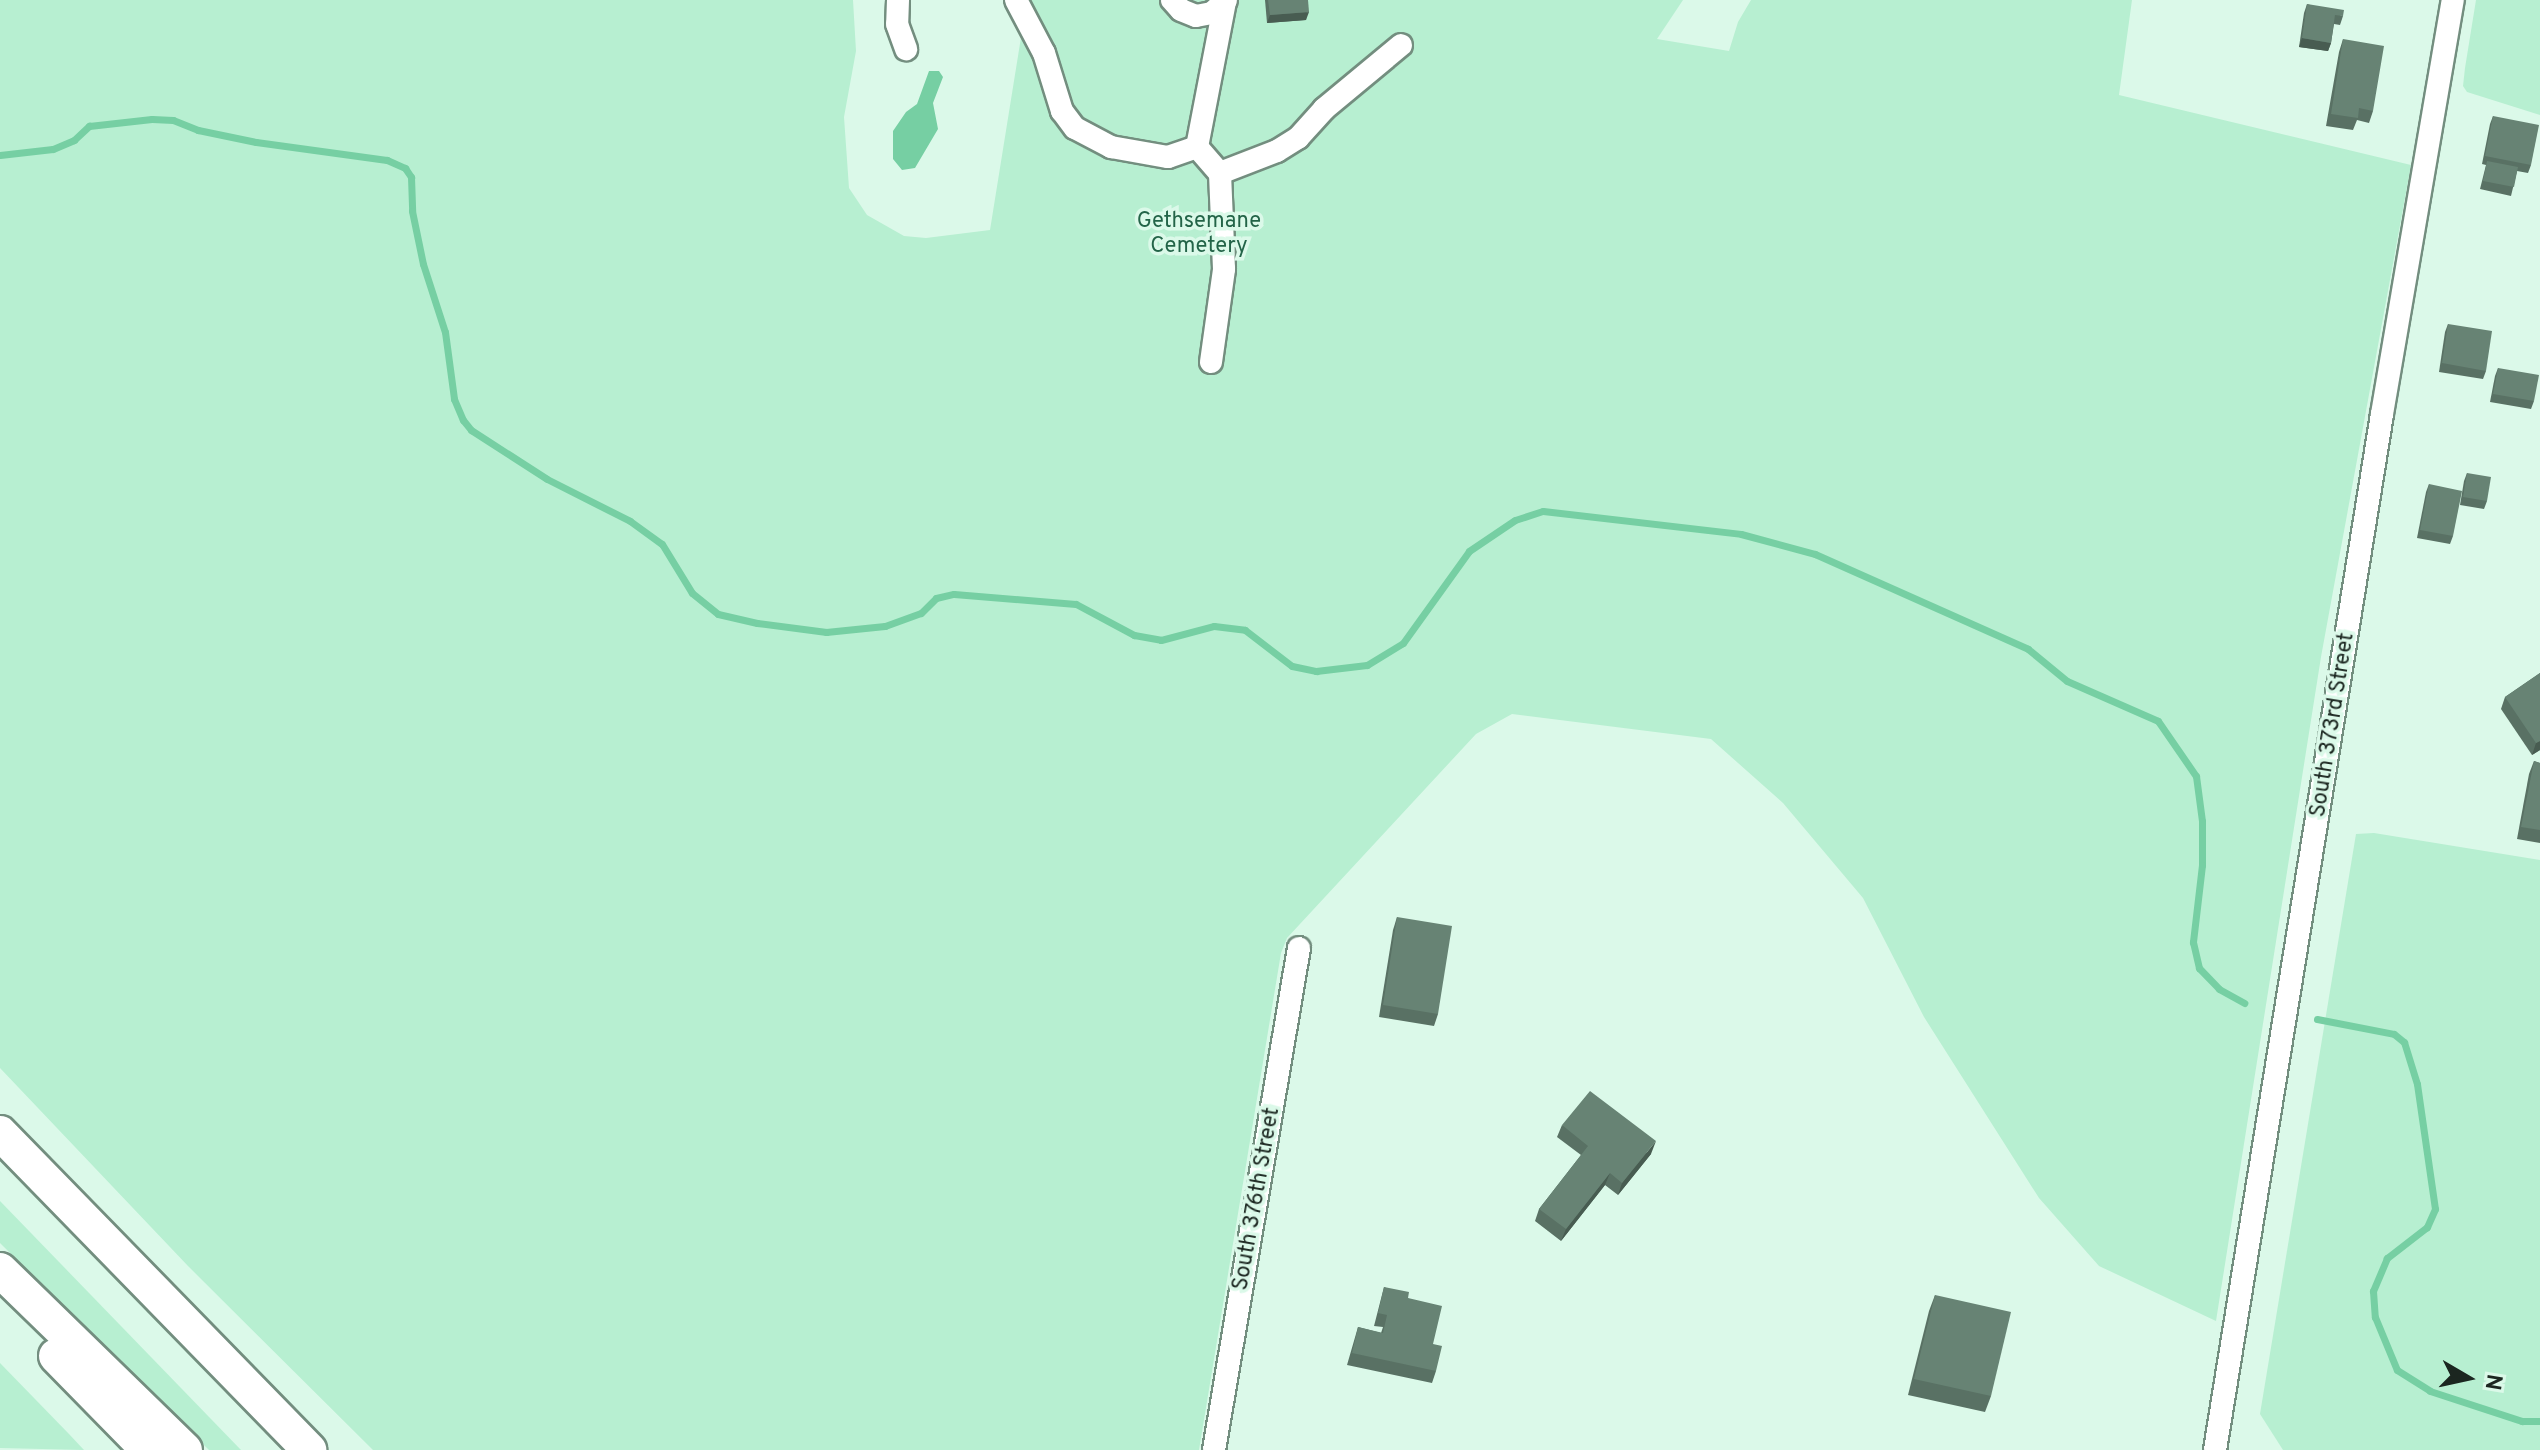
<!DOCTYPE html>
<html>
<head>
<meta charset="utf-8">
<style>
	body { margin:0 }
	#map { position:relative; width:2540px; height:1450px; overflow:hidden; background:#dbf9e9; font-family:Overpass,sans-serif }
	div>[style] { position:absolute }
	.green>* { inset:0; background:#b7efd1 }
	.water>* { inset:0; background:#76cfa3 }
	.stream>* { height:7px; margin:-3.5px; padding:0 3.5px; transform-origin:3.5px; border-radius:3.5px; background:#76cfa3 }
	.roads { filter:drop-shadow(2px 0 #738e7f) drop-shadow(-2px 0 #738e7f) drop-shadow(0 2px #738e7f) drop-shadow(0 -2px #738e7f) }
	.minor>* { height:22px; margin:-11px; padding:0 11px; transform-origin:11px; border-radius:11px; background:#fff }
	.highway>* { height:34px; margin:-17px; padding:0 17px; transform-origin:17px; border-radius:17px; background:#fff }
	.wall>* { inset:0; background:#597164 }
	.shaded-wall>* { inset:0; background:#485c51 }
	.building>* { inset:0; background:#678374 }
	span { translate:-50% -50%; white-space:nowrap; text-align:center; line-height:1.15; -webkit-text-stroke:7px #dbf9e9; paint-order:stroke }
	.park-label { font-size:22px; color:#236448 }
	.street-label { font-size:22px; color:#1b2620 }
	.north { position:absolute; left:2428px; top:1338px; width:80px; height:80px; -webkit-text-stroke:6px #dbf9e9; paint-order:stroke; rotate:99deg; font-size:22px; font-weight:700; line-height:32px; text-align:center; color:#1b2620 }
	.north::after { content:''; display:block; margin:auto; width:28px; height:36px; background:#1b2620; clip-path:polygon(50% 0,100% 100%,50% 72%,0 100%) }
</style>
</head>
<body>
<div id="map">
	<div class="green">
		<div style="clip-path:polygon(0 0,853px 0,856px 51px,844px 117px,849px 188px,867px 215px,904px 236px,926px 238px,990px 230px,1027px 0,1683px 0,1657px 39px,1729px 51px,1738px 22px,1751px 0,2132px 0,2119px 95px,2411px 165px,2321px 657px,2216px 1321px,2099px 1266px,2039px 1198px,1924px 1017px,1863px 898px,1783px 803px,1711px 739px,1512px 714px,1476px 734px,1287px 938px,1281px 953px,1199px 1450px,373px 1450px,188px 1266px,0 1068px)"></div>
		<div style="clip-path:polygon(2476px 0,2540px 0,2540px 115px,2467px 92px,2463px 86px,2465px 68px)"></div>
		<div style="clip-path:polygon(2374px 833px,2540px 860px,2540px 1450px,2283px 1450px,2260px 1414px,2356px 834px)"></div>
		<div style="clip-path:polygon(0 1201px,241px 1450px,209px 1450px,0 1243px)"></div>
		<div style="clip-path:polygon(0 1363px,69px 1434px,84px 1450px,0 1448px)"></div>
	</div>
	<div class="water">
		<div style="clip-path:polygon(929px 71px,939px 71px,943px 77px,933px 103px,938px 129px,915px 168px,902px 170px,893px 159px,893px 131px,906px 112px,917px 104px)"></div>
	</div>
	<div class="stream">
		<div style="left:0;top:155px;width:53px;rotate:-6.5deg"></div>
		<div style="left:53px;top:149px;width:23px;rotate:-23deg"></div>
		<div style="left:74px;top:140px;width:21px;rotate:-43deg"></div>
		<div style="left:89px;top:126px;width:63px;rotate:-6.3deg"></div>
		<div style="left:152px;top:119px;width:21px;rotate:3deg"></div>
		<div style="left:173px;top:120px;width:27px;rotate:22deg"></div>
		<div style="left:198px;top:130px;width:59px;rotate:11.7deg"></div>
		<div style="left:256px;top:142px;width:132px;rotate:7.8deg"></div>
		<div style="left:387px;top:160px;width:20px;rotate:24deg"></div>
		<div style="left:405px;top:168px;width:11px;rotate:56deg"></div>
		<div style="left:411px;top:177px;width:34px;rotate:88deg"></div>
		<div style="left:412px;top:211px;width:54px;rotate:78.3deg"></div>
		<div style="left:423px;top:264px;width:71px;rotate:72.1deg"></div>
		<div style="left:445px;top:332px;width:68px;rotate:82.3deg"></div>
		<div style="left:454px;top:399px;width:23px;rotate:67deg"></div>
		<div style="left:463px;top:420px;width:13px;rotate:51deg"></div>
		<div style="left:471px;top:430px;width:90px;rotate:32.8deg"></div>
		<div style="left:547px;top:479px;width:93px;rotate:26.8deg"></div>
		<div style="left:630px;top:521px;width:39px;rotate:36deg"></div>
		<div style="left:662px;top:544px;width:57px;rotate:58.5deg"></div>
		<div style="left:692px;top:593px;width:33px;rotate:39deg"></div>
		<div style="left:718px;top:614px;width:40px;rotate:13deg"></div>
		<div style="left:757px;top:623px;width:70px;rotate:7.4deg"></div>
		<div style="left:826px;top:632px;width:59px;rotate:-5.8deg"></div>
		<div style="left:885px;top:626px;width:38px;rotate:-20deg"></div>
		<div style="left:921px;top:613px;width:21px;rotate:-45deg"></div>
		<div style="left:936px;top:598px;width:18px;rotate:-13deg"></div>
		<div style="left:954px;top:594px;width:122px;rotate:4.7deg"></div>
		<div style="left:1076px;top:604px;width:66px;rotate:28.1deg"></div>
		<div style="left:1134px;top:635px;width:27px;rotate:10deg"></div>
		<div style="left:1161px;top:640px;width:55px;rotate:-14.8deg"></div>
		<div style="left:1214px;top:626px;width:31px;rotate:7deg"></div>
		<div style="left:1245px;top:630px;width:59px;rotate:37.5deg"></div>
		<div style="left:1292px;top:666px;width:25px;rotate:12deg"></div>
		<div style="left:1316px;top:671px;width:51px;rotate:-6.7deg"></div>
		<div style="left:1367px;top:665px;width:42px;rotate:-31.4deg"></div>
		<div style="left:1403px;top:643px;width:113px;rotate:-54.3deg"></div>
		<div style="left:1469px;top:551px;width:55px;rotate:-34deg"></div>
		<div style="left:1515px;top:520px;width:29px;rotate:-18deg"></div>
		<div style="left:1543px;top:511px;width:199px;rotate:6.6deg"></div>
		<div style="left:1741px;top:534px;width:77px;rotate:15.1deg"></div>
		<div style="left:1815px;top:554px;width:233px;rotate:24deg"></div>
		<div style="left:2028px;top:649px;width:50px;rotate:39.4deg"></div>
		<div style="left:2067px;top:681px;width:99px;rotate:23.7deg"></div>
		<div style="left:2158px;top:721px;width:67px;rotate:55.4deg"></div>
		<div style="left:2196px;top:776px;width:45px;rotate:82.4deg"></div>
		<div style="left:2202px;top:821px;width:44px;rotate:90deg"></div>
		<div style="left:2202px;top:865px;width:78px;rotate:96.7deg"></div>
		<div style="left:2193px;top:942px;width:27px;rotate:77deg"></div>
		<div style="left:2199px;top:968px;width:29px;rotate:46deg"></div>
		<div style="left:2219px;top:989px;width:29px;rotate:29deg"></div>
		<div style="left:2317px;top:1019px;width:78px;rotate:11deg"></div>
		<div style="left:2394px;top:1034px;width:13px;rotate:39deg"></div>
		<div style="left:2404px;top:1042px;width:44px;rotate:72.8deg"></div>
		<div style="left:2417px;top:1084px;width:126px;rotate:81.8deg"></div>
		<div style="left:2435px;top:1209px;width:20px;rotate:114deg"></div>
		<div style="left:2427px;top:1227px;width:51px;rotate:142.2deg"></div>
		<div style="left:2387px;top:1258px;width:36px;rotate:113deg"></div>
		<div style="left:2373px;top:1291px;width:26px;rotate:86deg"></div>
		<div style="left:2375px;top:1317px;width:57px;rotate:67.5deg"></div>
		<div style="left:2397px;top:1370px;width:39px;rotate:32deg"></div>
		<div style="left:2430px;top:1391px;width:97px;rotate:18.1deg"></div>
		<div style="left:2522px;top:1421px;width:18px"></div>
	</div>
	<div class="roads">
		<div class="minor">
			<div style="left:898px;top:0;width:24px;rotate:92deg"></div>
			<div style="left:897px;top:24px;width:27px;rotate:70deg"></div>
			<div style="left:1016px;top:0;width:60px;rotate:62.2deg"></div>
			<div style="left:1044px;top:53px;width:61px;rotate:72.8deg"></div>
			<div style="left:1062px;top:111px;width:21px;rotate:53deg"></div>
			<div style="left:1075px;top:128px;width:41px;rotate:27.8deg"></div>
			<div style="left:1111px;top:147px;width:58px;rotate:10deg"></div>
			<div style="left:1168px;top:157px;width:31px;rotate:-19deg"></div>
			<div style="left:1197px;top:147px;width:148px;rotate:-79.1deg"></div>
			<div style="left:1172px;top:0;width:13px;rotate:48deg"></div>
			<div style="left:1181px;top:10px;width:16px;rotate:22deg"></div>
			<div style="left:1196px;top:16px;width:16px;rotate:-11deg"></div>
			<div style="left:1212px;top:13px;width:19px;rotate:-43deg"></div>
			<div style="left:1197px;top:147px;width:35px;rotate:49deg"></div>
			<div style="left:1220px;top:173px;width:61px;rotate:-21.1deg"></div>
			<div style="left:1277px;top:151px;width:25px;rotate:-32deg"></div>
			<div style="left:1298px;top:138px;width:39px;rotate:-48deg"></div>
			<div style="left:1324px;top:109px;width:100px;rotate:-39.7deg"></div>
			<div style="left:1211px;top:362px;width:94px;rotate:-82deg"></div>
			<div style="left:1224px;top:269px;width:96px;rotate:-92.4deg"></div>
			<div style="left:1214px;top:1450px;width:509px;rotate:-80.39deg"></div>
			<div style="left:2215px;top:1450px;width:1049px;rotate:-80.84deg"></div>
			<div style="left:2382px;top:414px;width:420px;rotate:-80.3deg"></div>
		</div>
		<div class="highway">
			<div style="left:0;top:1133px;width:443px;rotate:45.7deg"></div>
			<div style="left:0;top:1270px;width:258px;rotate:44.2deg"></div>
			<div style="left:56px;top:1356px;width:132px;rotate:45.6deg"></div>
		</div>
	</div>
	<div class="wall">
		<div style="clip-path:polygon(1265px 0,1308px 0,1306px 20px,1267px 23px)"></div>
		<div style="clip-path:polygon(2307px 4px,2343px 16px,2340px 25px,2334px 24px,2331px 43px,2328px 51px,2299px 47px,2304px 13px)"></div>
		<div style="clip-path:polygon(2343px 39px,2373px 111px,2369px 123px,2357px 120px,2353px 130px,2326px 126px,2339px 52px)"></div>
		<div style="clip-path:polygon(2493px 116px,2531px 165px,2528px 173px,2517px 171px,2511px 196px,2480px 189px,2486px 165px,2482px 164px,2490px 124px)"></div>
		<div style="clip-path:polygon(2448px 324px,2486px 371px,2483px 379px,2439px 372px,2445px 332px)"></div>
		<div style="clip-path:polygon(2498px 368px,2534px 401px,2531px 409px,2490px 402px,2495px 376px)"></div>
		<div style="clip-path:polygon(2467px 473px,2487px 501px,2484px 509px,2460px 505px,2464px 481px)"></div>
		<div style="clip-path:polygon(2429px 484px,2453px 536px,2450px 544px,2417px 538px,2426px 492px)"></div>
		<div style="clip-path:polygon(2540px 673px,2540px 750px,2532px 755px,2501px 709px,2505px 697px)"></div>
		<div style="clip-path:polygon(2534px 761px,2540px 763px,2540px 843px,2517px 839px,2529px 774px)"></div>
		<div style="clip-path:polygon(1397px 917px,1438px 1014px,1434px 1026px,1379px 1017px,1393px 930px)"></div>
		<div style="clip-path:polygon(1562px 1125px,1651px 1154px,1618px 1195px,1605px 1185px,1561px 1241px,1535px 1221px,1539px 1209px,1581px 1155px,1557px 1137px)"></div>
		<div style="clip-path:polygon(1384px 1287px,1408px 1298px,1433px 1344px,1436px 1371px,1432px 1383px,1347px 1365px,1358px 1327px,1381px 1333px,1383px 1327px,1374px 1326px)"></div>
		<div style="clip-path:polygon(1935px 1295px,1991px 1396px,1985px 1412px,1908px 1395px,1929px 1311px)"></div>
	</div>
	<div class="shaded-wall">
		<div style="clip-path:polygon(1309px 12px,1306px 20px,1267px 23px,1270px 15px)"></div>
		<div style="clip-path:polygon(2302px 38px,2331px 43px,2328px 51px,2299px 47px)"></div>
		<div style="clip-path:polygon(2540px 741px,2540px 750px,2532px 755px,2536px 743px)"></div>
		<div style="clip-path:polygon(1656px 1141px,1651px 1154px,1618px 1195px,1622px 1183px)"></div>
		<div style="clip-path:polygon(1610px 1173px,1605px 1185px,1561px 1241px,1566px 1229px)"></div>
	</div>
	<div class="building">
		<div style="clip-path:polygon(1268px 0,1308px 0,1309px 12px,1270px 15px)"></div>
		<div style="clip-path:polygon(2307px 4px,2344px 10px,2343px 16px,2335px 15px,2331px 43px,2302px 38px)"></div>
		<div style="clip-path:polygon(2343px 39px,2384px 46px,2373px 111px,2359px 108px,2358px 118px,2331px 114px)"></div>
		<div style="clip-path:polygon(2493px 116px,2539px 125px,2531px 165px,2485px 156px)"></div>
		<div style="clip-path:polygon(2487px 161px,2518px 167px,2514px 187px,2483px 181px)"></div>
		<div style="clip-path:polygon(2448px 324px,2492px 331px,2486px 371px,2442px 363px)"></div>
		<div style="clip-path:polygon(2498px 368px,2539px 375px,2534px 401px,2493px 394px)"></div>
		<div style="clip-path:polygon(2467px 473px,2491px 477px,2487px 501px,2463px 497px)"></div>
		<div style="clip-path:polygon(2429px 484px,2462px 491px,2453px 536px,2420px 530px)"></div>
		<div style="clip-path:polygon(2540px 673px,2540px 741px,2536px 743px,2505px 697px)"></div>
		<div style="clip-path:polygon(2534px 761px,2540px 763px,2540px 830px,2521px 827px)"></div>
		<div style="clip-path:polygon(1397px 917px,1452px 926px,1438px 1014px,1383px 1005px)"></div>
		<div style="clip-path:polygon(1590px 1091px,1656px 1141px,1622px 1183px,1610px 1173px,1566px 1229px,1539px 1209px,1588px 1146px,1562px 1125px)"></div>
		<div style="clip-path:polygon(1384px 1287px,1409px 1292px,1408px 1298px,1442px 1306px,1433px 1344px,1442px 1346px,1436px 1371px,1352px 1353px,1358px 1327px,1383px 1333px,1387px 1315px,1378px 1313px)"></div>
		<div style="clip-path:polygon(1935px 1295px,2011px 1312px,1991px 1396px,1914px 1379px)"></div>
	</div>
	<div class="park-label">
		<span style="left:1199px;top:234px">Gethsemane<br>Cemetery</span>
	</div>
	<div class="street-label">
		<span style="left:2333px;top:725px;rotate:-81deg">South 373rd Street</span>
		<span style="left:1257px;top:1199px;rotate:-80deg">South 376th Street</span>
	</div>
	<div class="north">N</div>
</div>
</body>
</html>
